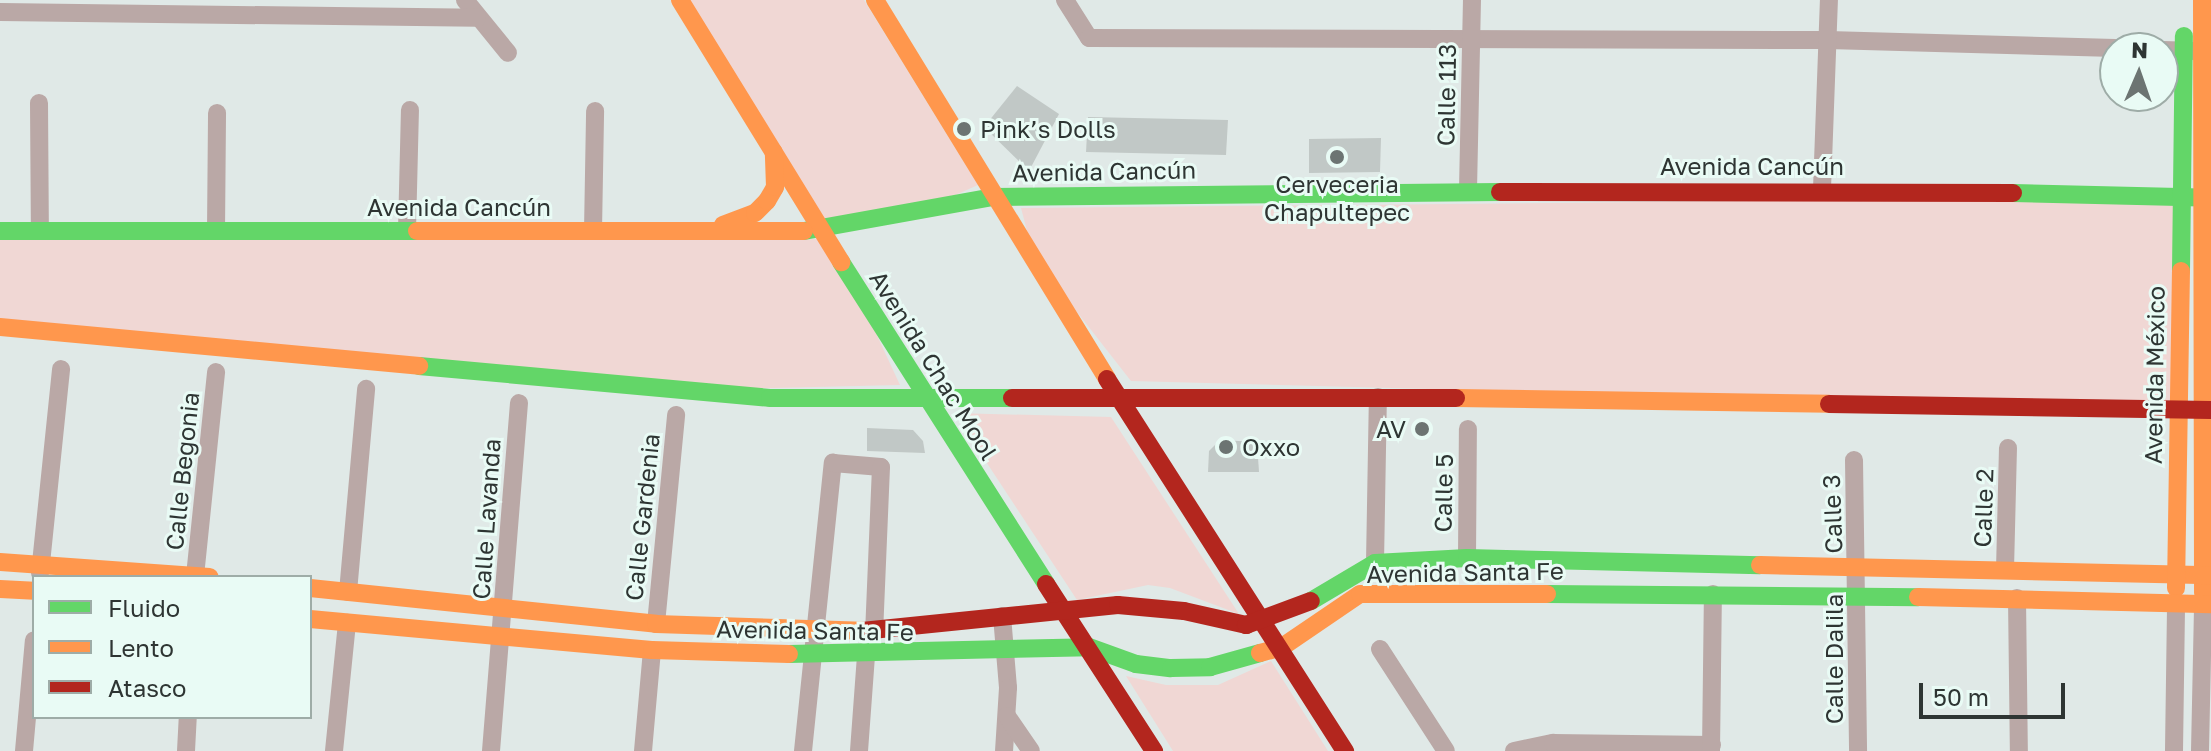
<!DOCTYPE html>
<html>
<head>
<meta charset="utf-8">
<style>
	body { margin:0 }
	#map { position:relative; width:2211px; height:751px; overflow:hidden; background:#e0e9e7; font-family:"Golos Text",sans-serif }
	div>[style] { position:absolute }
	.green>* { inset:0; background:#f0d7d4 }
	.building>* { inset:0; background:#c1c8c6 }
	.street>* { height:18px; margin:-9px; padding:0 9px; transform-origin:9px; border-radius:9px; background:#baa8a6 }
	.fast>* { height:18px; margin:-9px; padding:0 9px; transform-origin:9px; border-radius:9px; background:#63d668 }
	.slow>* { height:18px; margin:-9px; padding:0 9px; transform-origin:9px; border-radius:9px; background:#ff974d }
	.jam>* { height:18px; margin:-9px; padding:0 9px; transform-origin:9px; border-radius:9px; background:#b3261e }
	.dots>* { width:22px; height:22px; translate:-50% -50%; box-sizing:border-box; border:4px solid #e9fbf5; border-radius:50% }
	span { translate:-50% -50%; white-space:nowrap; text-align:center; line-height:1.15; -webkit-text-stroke:6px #e9fbf5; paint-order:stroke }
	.street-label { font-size:24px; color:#2e3533 }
	.poi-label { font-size:24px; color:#2e3533 }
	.left { translate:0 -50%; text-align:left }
	.right { translate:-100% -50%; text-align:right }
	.legend { position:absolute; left:32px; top:575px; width:280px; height:144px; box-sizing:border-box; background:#e9fbf5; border:2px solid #9eaca7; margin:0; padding:10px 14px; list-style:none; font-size:24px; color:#2e3533 }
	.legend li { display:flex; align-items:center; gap:16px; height:40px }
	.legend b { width:40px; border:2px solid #9eaca7 }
	.north { position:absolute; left:2099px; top:32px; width:80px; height:80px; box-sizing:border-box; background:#e9fbf5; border:2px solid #9eaca7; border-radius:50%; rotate:2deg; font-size:22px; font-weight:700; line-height:32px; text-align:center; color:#2e3533 }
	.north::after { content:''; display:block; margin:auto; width:28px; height:36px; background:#6c7472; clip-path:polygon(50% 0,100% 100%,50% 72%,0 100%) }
	.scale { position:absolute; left:1919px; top:683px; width:146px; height:36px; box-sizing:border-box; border:4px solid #2e3533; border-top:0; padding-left:10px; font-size:24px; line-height:28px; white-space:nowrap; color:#2e3533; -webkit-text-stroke:6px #e9fbf5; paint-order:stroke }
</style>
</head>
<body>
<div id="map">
	<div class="green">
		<div style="clip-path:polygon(686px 0,864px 0,978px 185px,926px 208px,826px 222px)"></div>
		<div style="clip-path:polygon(2182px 197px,2176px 409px,1131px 381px,1034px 257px,1021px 208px)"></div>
		<div style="clip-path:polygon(0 231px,819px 239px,849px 275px,900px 385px,681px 390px,0 327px)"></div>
		<div style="clip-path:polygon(954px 413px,1111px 417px,1239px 614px,1170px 588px,1148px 585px,1077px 600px)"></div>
		<div style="clip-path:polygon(1271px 661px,1328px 751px,1173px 751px,1126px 676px,1166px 685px,1218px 685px)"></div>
	</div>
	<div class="building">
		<div style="clip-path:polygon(1017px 86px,1059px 114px,1029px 171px,984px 127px)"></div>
		<div style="clip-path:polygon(1088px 117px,1228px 120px,1226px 155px,1086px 152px)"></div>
		<div style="clip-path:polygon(1381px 138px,1380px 172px,1309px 173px,1309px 139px)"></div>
		<div style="clip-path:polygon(867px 428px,913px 430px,923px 441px,925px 453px,867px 451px)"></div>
		<div style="clip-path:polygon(1220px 440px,1257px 442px,1259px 472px,1208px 472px,1209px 451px)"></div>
	</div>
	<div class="street">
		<div style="left:465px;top:0;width:68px;rotate:50.9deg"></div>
		<div style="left:1065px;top:0;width:45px;rotate:57.7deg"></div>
		<div style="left:1089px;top:38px;width:739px;rotate:0.16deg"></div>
		<div style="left:1828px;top:40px;width:287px;rotate:1.6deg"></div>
		<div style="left:0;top:12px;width:477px;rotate:0.7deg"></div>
		<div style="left:2163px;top:50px;width:32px;rotate:2deg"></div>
		<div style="left:39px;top:103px;width:128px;rotate:89.6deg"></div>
		<div style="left:1822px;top:189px;width:189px;rotate:-87.9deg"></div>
		<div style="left:1468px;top:190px;width:190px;rotate:-88.8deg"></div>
		<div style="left:216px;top:231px;width:118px;rotate:-89.5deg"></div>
		<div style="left:407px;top:231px;width:121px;rotate:-88.6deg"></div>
		<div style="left:593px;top:231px;width:120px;rotate:-89deg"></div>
		<div style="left:1854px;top:460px;width:291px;rotate:89.2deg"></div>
		<div style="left:1467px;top:558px;width:129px;rotate:-89.6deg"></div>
		<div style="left:1375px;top:563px;width:166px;rotate:-89deg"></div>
		<div style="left:2005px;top:570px;width:122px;rotate:-88.6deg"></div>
		<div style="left:40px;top:573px;width:205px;rotate:-84.1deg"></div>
		<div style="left:195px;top:576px;width:205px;rotate:-84.1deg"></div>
		<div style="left:348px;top:592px;width:204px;rotate:-84.9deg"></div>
		<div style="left:2017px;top:598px;width:153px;rotate:89.3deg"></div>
		<div style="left:1002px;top:616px;width:72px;rotate:85.2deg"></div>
		<div style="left:1008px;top:688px;width:63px;rotate:93.6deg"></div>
		<div style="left:656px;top:624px;width:210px;rotate:-84.5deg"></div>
		<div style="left:1380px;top:649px;width:121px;rotate:57.1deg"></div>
		<div style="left:1007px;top:716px;width:42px;rotate:55.6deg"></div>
		<div style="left:24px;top:751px;width:111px;rotate:-84.9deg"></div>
		<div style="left:186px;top:751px;width:34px;rotate:-87deg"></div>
		<div style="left:334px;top:751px;width:129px;rotate:-84.2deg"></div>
		<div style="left:491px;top:751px;width:349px;rotate:-85.4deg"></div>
		<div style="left:643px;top:751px;width:101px;rotate:-84.9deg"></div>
		<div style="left:803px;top:751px;width:290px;rotate:-84.1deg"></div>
		<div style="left:833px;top:463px;width:48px;rotate:4.8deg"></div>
		<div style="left:881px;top:467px;width:164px;rotate:92.4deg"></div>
		<div style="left:859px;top:751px;width:95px;rotate:-85.8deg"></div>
		<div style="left:1514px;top:751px;width:40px;rotate:-12deg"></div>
		<div style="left:1553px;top:743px;width:159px;rotate:0.7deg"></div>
		<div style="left:1711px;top:751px;width:157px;rotate:-89.3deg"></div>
		<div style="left:2174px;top:751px;width:148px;rotate:-89.2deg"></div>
		<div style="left:2200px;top:751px;width:147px;rotate:-88.8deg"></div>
	</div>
	<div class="fast">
		<div style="left:2013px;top:193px;width:198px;rotate:1.4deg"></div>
		<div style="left:0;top:231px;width:417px"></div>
		<div style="left:804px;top:231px;width:192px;rotate:-10.2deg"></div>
		<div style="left:993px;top:197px;width:507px;rotate:-0.57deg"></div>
		<div style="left:841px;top:262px;width:382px;rotate:57.5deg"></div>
		<div style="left:2181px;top:271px;width:235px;rotate:-89.3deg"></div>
		<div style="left:419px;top:366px;width:352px;rotate:5.2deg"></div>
		<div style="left:770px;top:398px;width:242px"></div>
		<div style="left:1547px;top:594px;width:371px;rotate:0.5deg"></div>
		<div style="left:1311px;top:601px;width:74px;rotate:-30.7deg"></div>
		<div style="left:1375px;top:563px;width:92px;rotate:-3.1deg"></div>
		<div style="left:1467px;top:558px;width:293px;rotate:1.4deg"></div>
		<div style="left:789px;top:654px;width:300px;rotate:-1.3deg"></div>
		<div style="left:1089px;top:647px;width:50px;rotate:19.9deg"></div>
		<div style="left:1136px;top:664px;width:35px;rotate:7deg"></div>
		<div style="left:1171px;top:668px;width:39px;rotate:-1deg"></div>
		<div style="left:1210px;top:667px;width:52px;rotate:-15.6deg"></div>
	</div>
	<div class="slow">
		<div style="left:680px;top:0;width:308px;rotate:58.4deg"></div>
		<div style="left:875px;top:0;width:444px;rotate:58.5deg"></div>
		<div style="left:2202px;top:0;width:593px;rotate:89.9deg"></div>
		<div style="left:723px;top:225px;width:34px;rotate:-21deg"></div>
		<div style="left:755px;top:213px;width:17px;rotate:-45deg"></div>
		<div style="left:767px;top:201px;width:16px;rotate:-60deg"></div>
		<div style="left:775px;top:187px;width:35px;rotate:-92deg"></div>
		<div style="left:417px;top:231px;width:387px"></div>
		<div style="left:0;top:327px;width:421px;rotate:5.3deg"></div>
		<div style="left:1456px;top:398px;width:373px;rotate:0.9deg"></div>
		<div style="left:0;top:562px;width:210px;rotate:4.1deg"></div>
		<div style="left:1760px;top:565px;width:451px;rotate:1.3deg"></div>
		<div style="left:310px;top:588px;width:348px;rotate:5.9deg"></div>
		<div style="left:656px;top:624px;width:206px;rotate:1.9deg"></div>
		<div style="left:2176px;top:588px;width:317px;rotate:-89.1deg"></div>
		<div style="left:0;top:589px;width:34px;rotate:3deg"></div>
		<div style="left:1918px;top:597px;width:293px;rotate:1.4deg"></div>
		<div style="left:310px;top:619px;width:343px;rotate:5.2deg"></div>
		<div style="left:652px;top:650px;width:137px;rotate:1.7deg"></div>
		<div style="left:1260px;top:653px;width:23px;rotate:-15deg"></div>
		<div style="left:1282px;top:647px;width:94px;rotate:-34.2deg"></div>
		<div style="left:1360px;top:594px;width:187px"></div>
	</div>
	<div class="jam">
		<div style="left:1500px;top:192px;width:513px;rotate:0.11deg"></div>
		<div style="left:1107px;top:379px;width:442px;rotate:57.4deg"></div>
		<div style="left:1012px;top:398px;width:444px"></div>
		<div style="left:1829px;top:404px;width:382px;rotate:0.9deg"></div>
		<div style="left:1046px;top:584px;width:199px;rotate:57.1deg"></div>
		<div style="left:862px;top:631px;width:257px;rotate:-5.8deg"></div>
		<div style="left:1118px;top:605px;width:66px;rotate:5.2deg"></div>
		<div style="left:1184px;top:611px;width:64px;rotate:12.7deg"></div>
		<div style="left:1246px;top:625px;width:69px;rotate:-20.3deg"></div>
	</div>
	<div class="dots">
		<div style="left:964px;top:129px;background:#6c7472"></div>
		<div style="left:1337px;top:157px;background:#6c7472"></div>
		<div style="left:1422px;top:429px;background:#6c7472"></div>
		<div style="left:1226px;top:447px;background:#6c7472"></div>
	</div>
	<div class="street-label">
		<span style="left:1446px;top:95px;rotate:-89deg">Calle 113</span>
		<span style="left:1752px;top:166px">Avenida Cancún</span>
		<span style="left:1104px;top:171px;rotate:-1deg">Avenida Cancún</span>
		<span style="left:459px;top:207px">Avenida Cancún</span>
		<span style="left:934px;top:365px;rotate:58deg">Avenida Chac Mool</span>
		<span style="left:2154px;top:375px;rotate:-89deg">Avenida México</span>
		<span style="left:182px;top:471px;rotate:-84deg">Calle Begonia</span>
		<span style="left:1443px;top:493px;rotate:-89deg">Calle 5</span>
		<span style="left:1983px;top:508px;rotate:-88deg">Calle 2</span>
		<span style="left:1832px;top:514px;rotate:-92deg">Calle 3</span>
		<span style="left:642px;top:517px;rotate:-84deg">Calle Gardenia</span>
		<span style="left:486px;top:519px;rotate:-86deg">Calle Lavanda</span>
		<span style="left:1465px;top:572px;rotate:-1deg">Avenida Santa Fe</span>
		<span style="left:815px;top:630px;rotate:1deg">Avenida Santa Fe</span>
		<span style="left:1834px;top:659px;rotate:-90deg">Calle Dalila</span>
	</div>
	<div class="poi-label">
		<span class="left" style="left:980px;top:129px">Pink’s Dolls</span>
		<span style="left:1337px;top:198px">Cerveceria<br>Chapultepec</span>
		<span class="right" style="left:1406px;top:429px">AV</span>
		<span class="left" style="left:1242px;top:447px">Oxxo</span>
	</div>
	<ul class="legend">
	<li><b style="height:10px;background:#63d668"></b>Fluido</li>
	<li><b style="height:10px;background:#ff974d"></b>Lento</li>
	<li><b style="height:10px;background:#b3261e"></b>Atasco</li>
	</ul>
	<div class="north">N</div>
	<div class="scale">50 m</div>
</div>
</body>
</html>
